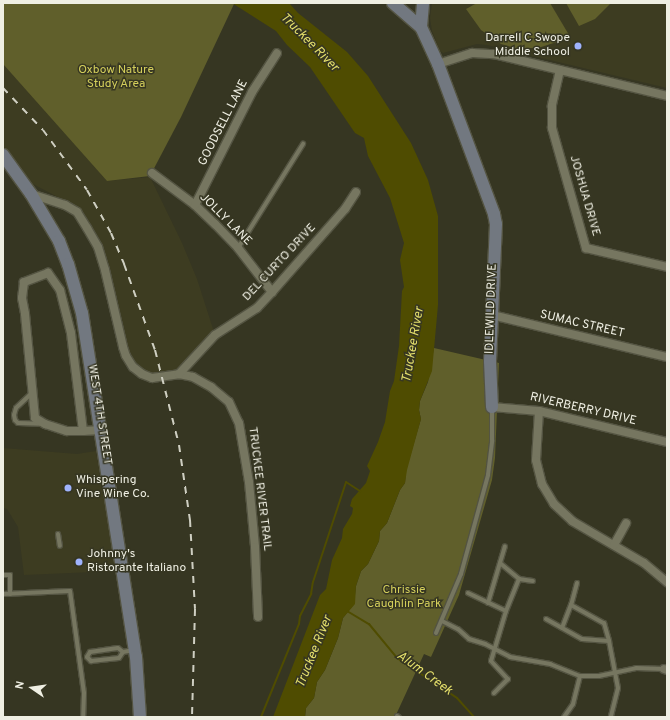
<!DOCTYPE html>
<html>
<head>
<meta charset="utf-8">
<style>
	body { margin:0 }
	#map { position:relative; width:670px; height:720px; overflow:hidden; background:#363622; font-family:Overpass,sans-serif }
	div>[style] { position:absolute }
	.built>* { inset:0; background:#3d3c21 }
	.green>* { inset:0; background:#605f2b }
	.water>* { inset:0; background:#4f4c01 }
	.stream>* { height:2px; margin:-1px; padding:0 1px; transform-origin:1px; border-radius:1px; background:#4f4c01 }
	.roads { filter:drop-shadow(1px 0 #545442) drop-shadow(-1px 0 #545442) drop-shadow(0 1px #545442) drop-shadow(0 -1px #545442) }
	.lane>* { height:4px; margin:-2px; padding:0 2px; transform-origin:2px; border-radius:2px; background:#767660 }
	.street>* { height:8px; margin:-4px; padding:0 4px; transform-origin:4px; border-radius:4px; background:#767660 }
	.secondary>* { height:12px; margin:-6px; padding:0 6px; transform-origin:6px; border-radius:6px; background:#727880 }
	.rail>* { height:2px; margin-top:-1px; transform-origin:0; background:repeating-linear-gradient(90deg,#cfcfc2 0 7px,transparent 0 14px) }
	.dots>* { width:11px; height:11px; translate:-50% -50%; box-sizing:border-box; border:2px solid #363622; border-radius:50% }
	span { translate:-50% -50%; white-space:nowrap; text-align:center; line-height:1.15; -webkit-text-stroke:3px #363622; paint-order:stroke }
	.poi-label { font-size:12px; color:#efefe3 }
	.right { translate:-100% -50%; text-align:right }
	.left { translate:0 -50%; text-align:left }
	.park-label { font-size:12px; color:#d4cf5b }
	.street-label { font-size:12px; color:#efefe3 }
	.water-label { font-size:13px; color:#e3de6a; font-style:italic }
	.frame { position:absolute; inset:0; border:4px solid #efefe3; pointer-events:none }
	.north { position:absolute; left:12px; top:668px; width:40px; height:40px; -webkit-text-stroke:3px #363622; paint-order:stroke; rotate:283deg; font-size:11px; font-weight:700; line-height:16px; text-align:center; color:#efefe3 }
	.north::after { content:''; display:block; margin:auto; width:14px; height:18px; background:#efefe3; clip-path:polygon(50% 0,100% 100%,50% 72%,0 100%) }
</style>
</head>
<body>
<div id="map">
	<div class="built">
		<div style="clip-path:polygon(432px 3px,667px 3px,667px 88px,487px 45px,477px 44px,443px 53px,440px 51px,432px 31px,430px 18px)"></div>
		<div style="clip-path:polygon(3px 64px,107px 181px,150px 177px,182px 243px,197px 279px,214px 332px,177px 370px,154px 374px,146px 372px,132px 361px,127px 347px,108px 262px,89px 224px,80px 211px,71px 204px,33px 184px,3px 146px)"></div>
		<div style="clip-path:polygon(3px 448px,77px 454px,96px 451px,116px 571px,24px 575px,18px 527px,7px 509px,3px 508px)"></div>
	</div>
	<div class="green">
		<div style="clip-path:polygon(3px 3px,232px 3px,234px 4px,181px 117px,150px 176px,107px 181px,3px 64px)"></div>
		<div style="clip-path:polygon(477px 3px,550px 3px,569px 35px,560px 41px,538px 48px,515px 48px,501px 44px,481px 30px,466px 9px)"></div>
		<div style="clip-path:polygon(566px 3px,611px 3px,595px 19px,579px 26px)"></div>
		<div style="clip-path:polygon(434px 348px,499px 363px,495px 458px,492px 480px,459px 595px,431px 657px,424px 654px,395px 717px,305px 717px,306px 708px,314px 698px,317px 682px,325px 670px,338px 638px,343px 618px,354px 604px,356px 586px,361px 571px,368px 564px,379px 541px,380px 531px,387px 523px,400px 490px,405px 483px,406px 470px,421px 419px,419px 410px,420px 401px,428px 382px)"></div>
	</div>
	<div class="water">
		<div style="clip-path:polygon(232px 3px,289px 3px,298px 13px,347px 52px,368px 76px,411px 143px,428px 180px,438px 216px,438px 305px,432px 371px,420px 401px,419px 410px,421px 419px,407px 470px,405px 483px,400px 490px,387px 523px,380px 531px,379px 541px,368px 564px,361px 571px,356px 586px,355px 604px,343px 618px,338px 638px,325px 670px,317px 682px,314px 698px,306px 708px,305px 717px,273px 717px,320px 595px,326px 589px,332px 560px,342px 538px,343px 529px,352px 514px,353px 508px,350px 506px,352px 499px,366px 483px,370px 471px,367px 466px,378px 442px,385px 422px,390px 391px,394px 381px,399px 346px,402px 291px,404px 287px,400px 260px,404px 243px,390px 198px,368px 156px,364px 138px,355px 133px,310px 67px,287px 45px,276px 31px)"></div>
	</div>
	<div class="stream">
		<div style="left:347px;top:611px;width:26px;rotate:31deg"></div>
		<div style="left:369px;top:624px;width:44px;rotate:50.5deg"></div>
		<div style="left:397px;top:658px;width:72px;rotate:33.7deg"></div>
		<div style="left:457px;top:698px;width:25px;rotate:48deg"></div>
		<div style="left:261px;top:717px;width:100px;rotate:-67.8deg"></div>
		<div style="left:299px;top:624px;width:8px;rotate:-83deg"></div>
		<div style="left:300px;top:616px;width:25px;rotate:-63deg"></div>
		<div style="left:311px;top:594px;width:12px;rotate:-81deg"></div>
		<div style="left:313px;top:582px;width:105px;rotate:-71.7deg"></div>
		<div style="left:346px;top:482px;width:17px;rotate:33deg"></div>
	</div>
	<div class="roads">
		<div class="lane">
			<div style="left:238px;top:248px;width:123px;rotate:-58deg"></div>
			<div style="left:33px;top:392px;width:23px;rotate:137deg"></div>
			<div style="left:16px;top:408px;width:7px;rotate:106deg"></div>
			<div style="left:14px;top:415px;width:5px;rotate:79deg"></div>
			<div style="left:15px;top:420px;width:4px;rotate:45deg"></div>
			<div style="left:18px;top:423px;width:23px;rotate:2deg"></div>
			<div style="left:58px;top:534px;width:12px;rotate:81deg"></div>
			<div style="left:500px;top:563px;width:25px;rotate:40deg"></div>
			<div style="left:519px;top:579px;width:14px;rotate:8deg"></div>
			<div style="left:3px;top:575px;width:7px"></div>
			<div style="left:10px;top:575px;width:19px;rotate:90deg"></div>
			<div style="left:577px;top:583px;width:23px;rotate:105deg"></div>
			<div style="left:571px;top:605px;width:38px;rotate:29deg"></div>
			<div style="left:604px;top:623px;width:19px;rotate:74deg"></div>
			<div style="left:609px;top:641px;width:48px;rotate:79.2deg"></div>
			<div style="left:618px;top:688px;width:30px;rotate:104deg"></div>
			<div style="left:468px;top:593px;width:42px;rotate:25.3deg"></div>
			<div style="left:506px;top:611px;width:52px;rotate:106.7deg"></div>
			<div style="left:491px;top:661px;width:25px;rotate:47deg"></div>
			<div style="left:508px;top:679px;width:20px;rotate:135deg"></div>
			<div style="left:3px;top:594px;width:67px;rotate:-2.6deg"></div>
			<div style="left:70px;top:591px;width:103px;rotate:82.2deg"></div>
			<div style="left:84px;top:693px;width:24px;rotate:92deg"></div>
			<div style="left:488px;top:603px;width:59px;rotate:-73.4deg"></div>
			<div style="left:506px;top:611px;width:35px;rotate:-68deg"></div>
			<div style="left:546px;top:619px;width:41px;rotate:29.1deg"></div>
			<div style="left:582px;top:639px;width:27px;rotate:4deg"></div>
			<div style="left:442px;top:621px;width:18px;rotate:27deg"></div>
			<div style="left:458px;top:629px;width:15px;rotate:42deg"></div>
			<div style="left:469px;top:639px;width:17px;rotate:17deg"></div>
			<div style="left:485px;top:644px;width:28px;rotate:27deg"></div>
			<div style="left:510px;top:657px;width:41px;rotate:9.9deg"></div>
			<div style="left:550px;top:664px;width:32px;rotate:22deg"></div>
			<div style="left:580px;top:676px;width:19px"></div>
			<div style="left:599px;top:676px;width:38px;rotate:-12deg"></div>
			<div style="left:636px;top:668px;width:28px;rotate:2deg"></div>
			<div style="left:562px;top:628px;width:25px;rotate:-69deg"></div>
			<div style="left:436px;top:633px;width:64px;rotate:-67deg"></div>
			<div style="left:461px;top:574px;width:103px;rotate:-74.7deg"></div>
			<div style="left:488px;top:475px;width:35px;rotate:-83deg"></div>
			<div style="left:492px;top:440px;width:32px;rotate:-90deg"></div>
			<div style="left:87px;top:657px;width:6px;rotate:-59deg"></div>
			<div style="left:90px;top:652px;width:28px;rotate:-8deg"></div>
			<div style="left:118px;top:648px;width:6px;rotate:39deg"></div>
			<div style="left:123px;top:652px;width:11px;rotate:-10deg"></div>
			<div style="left:87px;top:657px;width:6px;rotate:45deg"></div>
			<div style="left:91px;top:661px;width:28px;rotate:-6deg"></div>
			<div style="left:119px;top:658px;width:7px;rotate:-56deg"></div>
			<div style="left:397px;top:716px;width:2px;rotate:27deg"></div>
			<div style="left:564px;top:717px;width:16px;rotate:-55deg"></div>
			<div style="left:573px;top:704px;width:29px;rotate:-76deg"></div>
		</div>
		<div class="street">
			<div style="left:438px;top:64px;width:36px;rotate:-18deg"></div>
			<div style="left:472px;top:53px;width:22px;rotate:3deg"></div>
			<div style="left:494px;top:54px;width:178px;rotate:13.6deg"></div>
			<div style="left:560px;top:70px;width:37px;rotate:103deg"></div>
			<div style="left:552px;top:106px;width:22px;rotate:90deg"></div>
			<div style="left:552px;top:128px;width:125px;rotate:74.2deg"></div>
			<div style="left:586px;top:248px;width:83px;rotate:13.2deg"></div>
			<div style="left:152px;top:173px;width:54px;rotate:36.7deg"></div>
			<div style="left:195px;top:205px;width:28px;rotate:44deg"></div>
			<div style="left:215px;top:224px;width:33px;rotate:46deg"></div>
			<div style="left:238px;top:248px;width:56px;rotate:52.3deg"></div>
			<div style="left:31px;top:194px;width:36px;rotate:18deg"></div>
			<div style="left:65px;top:205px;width:14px;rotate:30deg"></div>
			<div style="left:77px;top:212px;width:19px;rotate:58deg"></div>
			<div style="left:87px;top:228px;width:22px;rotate:60deg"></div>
			<div style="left:98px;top:247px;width:24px;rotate:73deg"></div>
			<div style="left:105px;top:270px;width:79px;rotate:76.8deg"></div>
			<div style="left:123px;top:347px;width:9px;rotate:72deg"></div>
			<div style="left:126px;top:356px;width:13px;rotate:58deg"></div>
			<div style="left:133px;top:367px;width:11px;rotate:38deg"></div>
			<div style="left:142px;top:374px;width:11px;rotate:22deg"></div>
			<div style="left:152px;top:378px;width:27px;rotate:-8deg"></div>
			<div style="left:179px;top:374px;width:14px;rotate:12deg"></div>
			<div style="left:193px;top:377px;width:21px;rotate:29deg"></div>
			<div style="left:211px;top:387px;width:23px;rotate:40deg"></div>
			<div style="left:229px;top:402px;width:23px;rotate:65deg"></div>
			<div style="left:239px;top:423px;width:60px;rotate:80.4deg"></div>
			<div style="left:249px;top:482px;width:65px;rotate:84.7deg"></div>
			<div style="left:255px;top:547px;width:70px;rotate:87.5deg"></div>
			<div style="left:195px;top:205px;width:127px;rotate:-63.2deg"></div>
			<div style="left:252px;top:92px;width:46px;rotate:-57.3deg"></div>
			<div style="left:492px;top:315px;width:180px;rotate:13.5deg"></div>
			<div style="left:179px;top:374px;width:53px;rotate:-47.3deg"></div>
			<div style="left:215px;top:335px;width:50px;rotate:-32.7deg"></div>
			<div style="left:257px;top:308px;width:22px;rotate:-47deg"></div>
			<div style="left:272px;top:292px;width:111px;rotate:-48.7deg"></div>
			<div style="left:345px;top:209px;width:20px;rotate:-57deg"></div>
			<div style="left:492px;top:407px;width:47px;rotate:4.9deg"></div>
			<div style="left:539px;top:411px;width:132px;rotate:13.6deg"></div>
			<div style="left:539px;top:411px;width:49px;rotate:93.5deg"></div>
			<div style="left:536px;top:460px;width:25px;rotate:76deg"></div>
			<div style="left:542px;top:484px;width:23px;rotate:59deg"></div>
			<div style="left:554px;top:504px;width:25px;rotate:43deg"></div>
			<div style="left:572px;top:521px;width:83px;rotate:30.3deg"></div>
			<div style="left:644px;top:563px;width:30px;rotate:40deg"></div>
			<div style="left:83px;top:431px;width:99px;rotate:-97deg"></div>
			<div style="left:71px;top:333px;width:44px;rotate:-104.3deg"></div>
			<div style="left:60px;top:290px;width:21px;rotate:-125deg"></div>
			<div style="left:48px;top:273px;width:26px;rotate:159deg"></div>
			<div style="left:24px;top:282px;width:16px;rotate:97deg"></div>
			<div style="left:22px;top:298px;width:16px;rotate:79deg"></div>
			<div style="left:25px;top:314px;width:104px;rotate:84.5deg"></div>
			<div style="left:35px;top:418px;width:12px;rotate:31deg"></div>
			<div style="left:45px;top:424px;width:23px;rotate:18deg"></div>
			<div style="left:67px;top:431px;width:16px"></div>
			<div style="left:83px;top:431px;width:18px;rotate:-3deg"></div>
			<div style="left:614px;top:545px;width:25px;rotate:-61deg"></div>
			<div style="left:664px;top:669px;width:3px;rotate:18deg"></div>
		</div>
		<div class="secondary">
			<div style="left:393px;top:3px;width:37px;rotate:41deg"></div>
			<div style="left:421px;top:27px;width:41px;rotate:65.3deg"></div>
			<div style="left:438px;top:64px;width:160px;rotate:69.5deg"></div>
			<div style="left:494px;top:214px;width:10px;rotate:79deg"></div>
			<div style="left:496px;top:224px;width:137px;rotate:92.5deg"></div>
			<div style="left:490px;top:361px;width:46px;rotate:87.5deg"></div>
			<div style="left:421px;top:27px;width:24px;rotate:-85deg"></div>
			<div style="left:3px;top:155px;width:48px;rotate:54.3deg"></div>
			<div style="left:31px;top:194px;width:55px;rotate:59.2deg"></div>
			<div style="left:59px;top:241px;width:25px;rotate:69deg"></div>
			<div style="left:68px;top:264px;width:51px;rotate:74.1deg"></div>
			<div style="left:82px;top:313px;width:348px;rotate:81.1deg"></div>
			<div style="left:136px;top:657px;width:60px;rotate:86.2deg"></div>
		</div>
	</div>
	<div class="rail">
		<div style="left:3px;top:88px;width:58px;rotate:46.4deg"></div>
		<div style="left:43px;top:130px;width:74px;rotate:53.7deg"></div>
		<div style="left:87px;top:190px;width:49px;rotate:60.8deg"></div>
		<div style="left:111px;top:233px;width:34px;rotate:67deg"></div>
		<div style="left:124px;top:264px;width:91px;rotate:70.2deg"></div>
		<div style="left:155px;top:350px;width:98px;rotate:75.8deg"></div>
		<div style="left:179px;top:445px;width:76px;rotate:81.7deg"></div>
		<div style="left:190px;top:520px;width:89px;rotate:86.8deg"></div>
		<div style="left:195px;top:609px;width:108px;rotate:91.6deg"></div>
	</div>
	<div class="dots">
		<div style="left:578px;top:46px;background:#9fb3fd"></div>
		<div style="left:68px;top:488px;background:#9fb3fd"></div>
		<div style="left:79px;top:562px;background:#9fb3fd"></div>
	</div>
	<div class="poi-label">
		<span class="right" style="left:570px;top:46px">Darrell C Swope<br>Middle School</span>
		<span class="left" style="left:76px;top:488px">Whispering<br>Vine Wine Co.</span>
		<span class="left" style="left:87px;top:562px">Johnny's<br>Ristorante Italiano</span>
	</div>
	<div class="park-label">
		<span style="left:116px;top:78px">Oxbow Nature<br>Study Area</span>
		<span style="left:404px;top:598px">Chrissie<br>Caughlin Park</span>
	</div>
	<div class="street-label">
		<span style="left:224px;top:123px;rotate:-63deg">GOODSELL LANE</span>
		<span style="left:584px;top:196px;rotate:74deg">JOSHUA DRIVE</span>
		<span style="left:225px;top:220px;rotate:45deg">JOLLY LANE</span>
		<span style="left:280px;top:263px;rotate:-47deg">DEL CURTO DRIVE</span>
		<span style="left:492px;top:309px;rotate:-88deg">IDLEWILD DRIVE</span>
		<span style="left:582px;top:325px;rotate:13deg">SUMAC STREET</span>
		<span style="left:583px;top:410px;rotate:13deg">RIVERBERRY DRIVE</span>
		<span style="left:99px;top:415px;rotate:81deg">WEST 4TH STREET</span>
		<span style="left:259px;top:489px;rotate:83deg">TRUCKEE RIVER TRAIL</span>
	</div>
	<div class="water-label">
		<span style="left:309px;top:43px;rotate:45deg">Truckee River</span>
		<span style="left:414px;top:345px;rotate:-80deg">Truckee River</span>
		<span style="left:315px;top:652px;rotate:-68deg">Truckee River</span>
		<span style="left:424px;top:674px;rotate:36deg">Alum Creek</span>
	</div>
	<div class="frame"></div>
	<div class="north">N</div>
</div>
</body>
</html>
